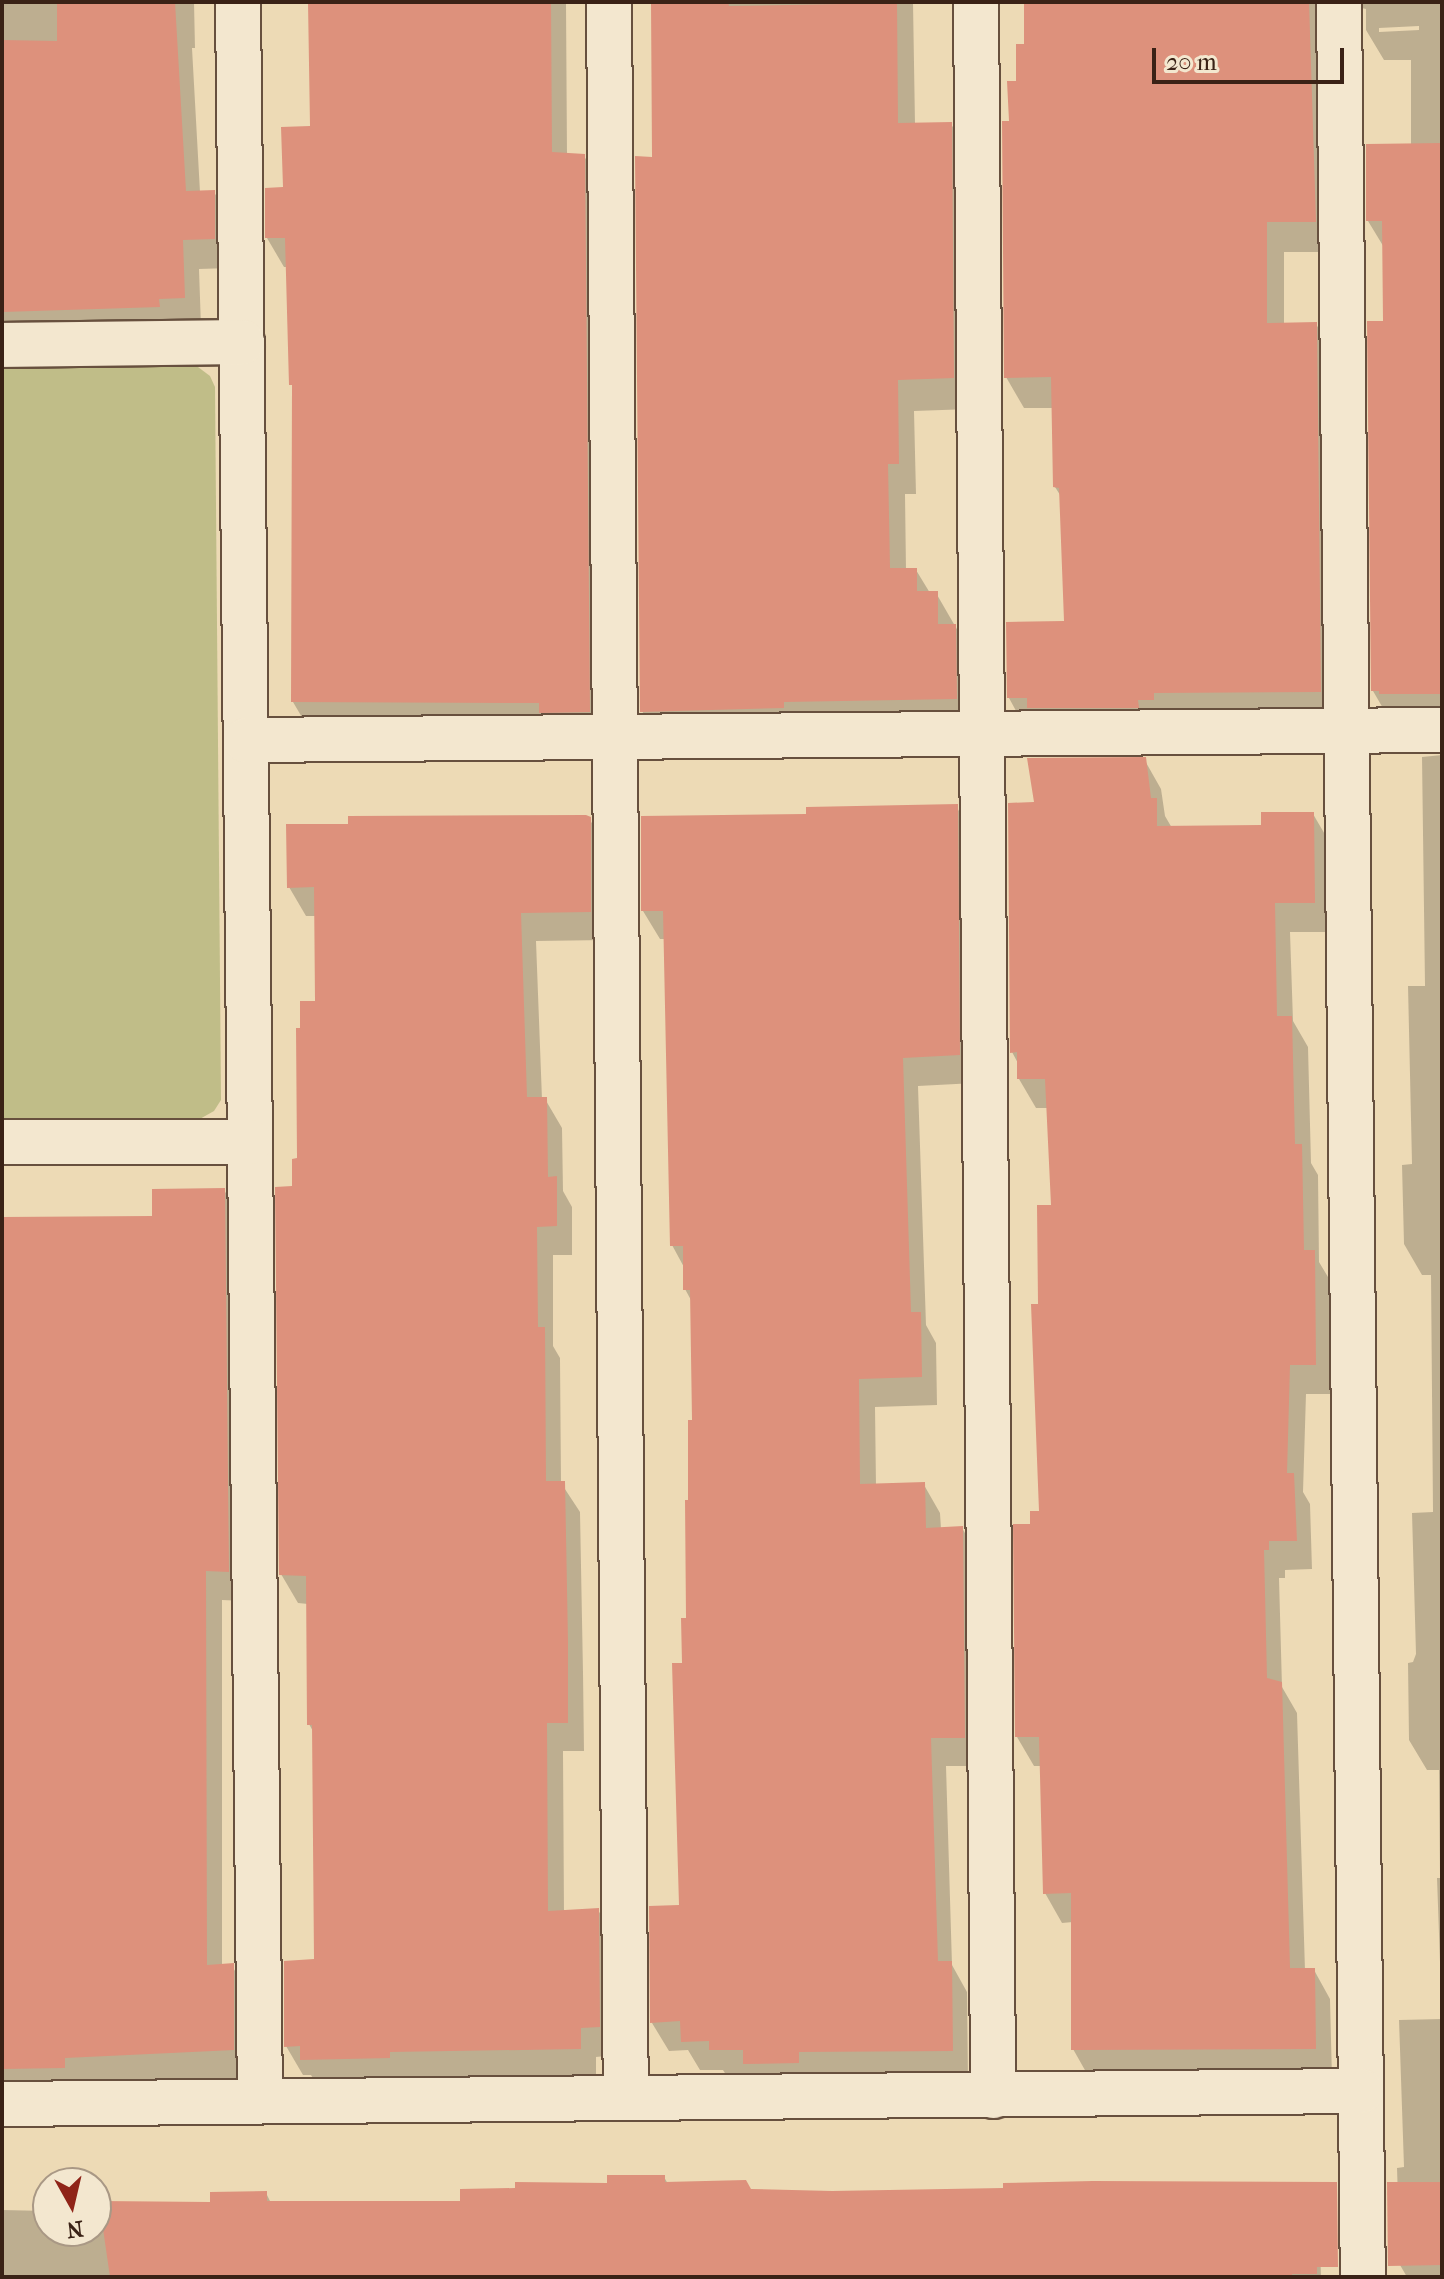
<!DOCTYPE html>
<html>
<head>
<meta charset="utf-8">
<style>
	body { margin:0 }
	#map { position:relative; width:1444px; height:2279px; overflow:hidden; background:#eddab5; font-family:"IM FELL French Canon",serif }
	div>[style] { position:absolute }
	.green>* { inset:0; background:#c0bd88 }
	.shadow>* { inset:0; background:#0003 }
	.building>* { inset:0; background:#dd917c }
	.roads { filter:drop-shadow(2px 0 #67503e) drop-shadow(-2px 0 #67503e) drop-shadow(0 2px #67503e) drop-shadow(0 -2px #67503e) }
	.minor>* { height:44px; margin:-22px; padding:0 22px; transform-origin:22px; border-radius:22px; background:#f3e7cf }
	span { translate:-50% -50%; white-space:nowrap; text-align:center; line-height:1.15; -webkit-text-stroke:6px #f3e7cf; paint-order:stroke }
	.frame { position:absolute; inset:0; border:4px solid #3a2216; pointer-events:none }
	.north { position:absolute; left:32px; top:2167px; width:80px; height:80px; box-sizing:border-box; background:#f3e7cf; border:2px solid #a99885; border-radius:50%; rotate:172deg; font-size:22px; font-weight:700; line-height:32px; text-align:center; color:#3a2216 }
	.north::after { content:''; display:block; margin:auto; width:28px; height:36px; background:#8f2418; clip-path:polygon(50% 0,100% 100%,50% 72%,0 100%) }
	.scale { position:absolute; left:1152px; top:48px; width:192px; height:36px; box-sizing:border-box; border:4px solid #3a2216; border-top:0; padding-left:10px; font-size:24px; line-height:28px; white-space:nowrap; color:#3a2216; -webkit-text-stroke:6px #f3e7cf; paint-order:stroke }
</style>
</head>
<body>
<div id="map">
	<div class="green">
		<div style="clip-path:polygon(194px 364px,210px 376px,215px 387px,221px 1100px,214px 1111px,198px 1120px,2px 1122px,2px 365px)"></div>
	</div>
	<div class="shadow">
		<div style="clip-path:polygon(2px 2px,194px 2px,195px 48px,192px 48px,200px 192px,214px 192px,231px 221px,231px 268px,199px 269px,201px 327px,2px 343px)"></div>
		<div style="clip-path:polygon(310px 2px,566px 2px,567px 155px,584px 156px,601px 185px,605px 741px,310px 731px,293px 702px,294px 390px,288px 267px,284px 267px,267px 238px,312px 128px)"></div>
		<div style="clip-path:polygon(653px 2px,913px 2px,915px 124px,951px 124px,969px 154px,971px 409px,914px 411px,916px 494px,905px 494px,906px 570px,916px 570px,930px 593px,936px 593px,973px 657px,973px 730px,660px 742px,642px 711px,654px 159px)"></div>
		<div style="clip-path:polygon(evenodd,1026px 2px,1442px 2px,1442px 736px,1391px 722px,1373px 691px,1385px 249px,1368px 221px,1411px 145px,1411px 60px,1384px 60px,1366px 30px,1366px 9px,1357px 7px,1333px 252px,1284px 252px,1284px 325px,1316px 324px,1334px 355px,1338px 722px,1026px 729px,1009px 698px,1066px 623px,1062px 498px,1055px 487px,1053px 408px,1024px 408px,1006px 377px,1011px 123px,1026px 46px,1026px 2px,1419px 26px,1419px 30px,1379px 32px,1379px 28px,1419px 26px)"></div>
		<div style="clip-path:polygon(1442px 755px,1442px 2277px,1407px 2277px,1400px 2265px,1397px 2168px,1404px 2167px,1399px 2020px,1442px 2019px,1437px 1878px,1440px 1878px,1439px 1770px,1427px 1770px,1409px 1740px,1408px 1663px,1413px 1662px,1416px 1654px,1412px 1513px,1433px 1512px,1431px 1275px,1422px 1275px,1404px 1244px,1402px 1165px,1412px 1164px,1408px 986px,1425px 986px,1422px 757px)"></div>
		<div style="clip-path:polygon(1144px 759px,1161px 789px,1165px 816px,1172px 828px,1263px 827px,1313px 814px,1330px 843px,1330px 932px,1290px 932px,1293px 1021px,1308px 1047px,1311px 1163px,1318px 1175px,1319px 1262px,1331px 1282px,1332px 1394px,1306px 1394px,1303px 1492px,1310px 1504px,1312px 1569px,1285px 1570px,1285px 1578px,1279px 1578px,1282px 1687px,1297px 1713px,1305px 1970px,1314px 1970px,1330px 1999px,1332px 2078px,1090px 2079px,1073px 2049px,1073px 1922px,1062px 1923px,1045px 1893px,1042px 1766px,1034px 1766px,1017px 1737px,1032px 1526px,1041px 1513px,1040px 1306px,1053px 1207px,1049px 1108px,1036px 1108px,1019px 1079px,1019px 1065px,1012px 1052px,1036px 804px)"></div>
		<div style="clip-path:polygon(956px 806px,973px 835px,975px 1083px,918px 1086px,926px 1325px,936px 1343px,937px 1405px,875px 1407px,876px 1486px,924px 1485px,940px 1513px,941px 1529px,962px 1528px,979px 1557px,980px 1766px,946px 1766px,952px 1965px,967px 1992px,968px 2080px,728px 2078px,723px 2070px,700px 2070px,688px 2050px,669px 2051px,652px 2023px,681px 1907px,684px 1665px,688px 1620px,694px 1422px,692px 1302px,685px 1289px,685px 1269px,672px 1245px,666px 939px,660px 939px,643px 911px,808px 816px)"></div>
		<div style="clip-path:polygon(589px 818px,606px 848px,607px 940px,536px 941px,542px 1099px,545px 1099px,562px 1128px,563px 1191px,572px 1207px,572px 1255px,553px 1255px,553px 1346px,560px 1358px,561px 1483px,580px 1512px,583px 1672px,584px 1751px,563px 1751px,564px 1912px,598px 1910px,615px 1939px,616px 2055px,596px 2057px,596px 2077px,319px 2088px,311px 2075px,303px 2075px,286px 2046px,316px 1961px,314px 1733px,309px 1724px,308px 1604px,298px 1603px,281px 1574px,302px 1029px,317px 1002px,316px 916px,306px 916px,289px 887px)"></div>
		<div style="clip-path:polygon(224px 1190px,241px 1218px,245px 1601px,222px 1600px,222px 1966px,232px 1966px,249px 1994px,250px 2078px,80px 2086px,2px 2097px,2px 1219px,154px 1218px)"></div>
		<div style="clip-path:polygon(664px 2177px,668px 2184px,750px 2191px,1319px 2213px,1321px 2277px,2px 2277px,2px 2210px,48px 2211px,48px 2231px,96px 2231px,96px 2207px,212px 2204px,266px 2193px,271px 2203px,462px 2203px)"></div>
	</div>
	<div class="building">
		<div style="clip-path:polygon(57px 2px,175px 2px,186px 191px,215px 190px,215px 239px,183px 240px,185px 298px,159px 299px,160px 307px,2px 312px,2px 40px,57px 41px)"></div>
		<div style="clip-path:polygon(308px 2px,551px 2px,552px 152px,585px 154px,590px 712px,539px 713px,539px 703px,291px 702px,292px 385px,289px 385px,285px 238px,265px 238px,265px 188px,283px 187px,281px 127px,310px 126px)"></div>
		<div style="clip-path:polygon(651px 2px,728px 2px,729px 6px,897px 3px,898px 123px,952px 122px,954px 378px,898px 380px,899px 464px,888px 464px,890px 568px,917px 568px,917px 591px,938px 591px,938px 624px,956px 624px,957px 699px,784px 702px,784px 708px,640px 712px,635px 156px,652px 157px)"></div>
		<div style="clip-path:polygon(1024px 2px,1309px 2px,1316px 222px,1267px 222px,1267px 323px,1317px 322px,1321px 692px,1154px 693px,1154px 700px,1138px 700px,1139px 708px,1027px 708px,1027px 698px,1007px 698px,1006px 622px,1064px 621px,1059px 488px,1053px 487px,1051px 377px,1004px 378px,1002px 121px,1009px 121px,1007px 81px,1016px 81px,1016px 44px,1024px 44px)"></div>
		<div style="clip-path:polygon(1442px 143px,1442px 694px,1379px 694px,1379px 691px,1371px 691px,1367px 321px,1383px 321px,1382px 221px,1366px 221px,1366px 144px)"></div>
		<div style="clip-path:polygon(1146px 757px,1151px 798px,1157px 798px,1157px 826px,1261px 825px,1261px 812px,1314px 812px,1315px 903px,1275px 903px,1277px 1016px,1292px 1016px,1295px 1144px,1302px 1144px,1304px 1250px,1315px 1250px,1316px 1365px,1290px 1365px,1287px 1473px,1294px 1473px,1297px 1541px,1269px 1541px,1269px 1550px,1264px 1550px,1267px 1678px,1282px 1682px,1290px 1968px,1315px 1968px,1316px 2049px,1071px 2050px,1071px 1893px,1043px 1894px,1039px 1737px,1015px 1737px,1013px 1524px,1030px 1524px,1030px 1511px,1039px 1511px,1031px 1304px,1038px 1304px,1037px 1205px,1051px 1205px,1045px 1079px,1017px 1079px,1017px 1052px,1010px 1053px,1008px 803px,1034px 802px,1027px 758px)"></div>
		<div style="clip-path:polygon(958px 804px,960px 1055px,903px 1058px,911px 1312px,921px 1312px,922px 1377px,859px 1379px,860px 1484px,925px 1482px,926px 1528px,963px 1526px,965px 1738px,931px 1738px,938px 1961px,952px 1961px,953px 2051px,799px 2052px,799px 2063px,743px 2064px,743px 2050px,709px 2050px,709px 2041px,681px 2042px,680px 2021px,650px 2023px,649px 1906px,679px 1905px,672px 1663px,682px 1663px,681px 1618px,686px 1618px,685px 1500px,688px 1500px,688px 1420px,692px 1420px,690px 1290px,683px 1290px,683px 1246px,670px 1246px,663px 911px,641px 911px,641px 816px,806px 814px,806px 807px)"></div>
		<div style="clip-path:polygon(586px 815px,591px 817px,591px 912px,521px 913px,527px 1097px,547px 1097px,548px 1177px,557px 1176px,557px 1226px,537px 1227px,538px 1327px,545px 1327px,546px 1481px,565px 1481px,568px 1642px,568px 1723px,547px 1723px,548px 1911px,599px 1908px,600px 2027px,581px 2028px,581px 2049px,390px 2052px,390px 2058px,300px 2060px,300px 2046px,284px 2047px,284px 1961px,314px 1959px,312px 1725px,307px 1725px,306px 1576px,279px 1575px,275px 1187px,292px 1186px,292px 1159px,297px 1158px,296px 1028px,300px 1028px,300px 1001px,315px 1001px,314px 887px,287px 888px,286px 824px,348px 824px,348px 816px)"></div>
		<div style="clip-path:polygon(225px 1188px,229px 1572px,206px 1571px,207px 1965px,234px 1963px,234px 2050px,65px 2058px,65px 2068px,2px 2069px,2px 1217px,152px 1216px,152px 1189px)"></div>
		<div style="clip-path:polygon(607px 2175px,665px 2175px,665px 2182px,746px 2180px,751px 2189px,832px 2191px,1003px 2188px,1003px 2183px,1093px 2181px,1337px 2182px,1338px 2267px,1317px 2267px,1317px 2274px,1292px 2274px,1292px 2277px,110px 2277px,99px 2201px,210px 2202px,210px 2192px,267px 2191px,267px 2201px,460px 2201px,460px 2189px,515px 2188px,515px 2182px,607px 2183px)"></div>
		<div style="clip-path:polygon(1387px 2182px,1442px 2182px,1442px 2265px,1388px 2266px)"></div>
	</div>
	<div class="roads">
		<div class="minor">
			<div style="left:238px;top:2px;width:2099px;rotate:89.4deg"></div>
			<div style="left:609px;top:2px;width:2096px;rotate:89.54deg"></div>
			<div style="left:976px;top:2px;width:2094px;rotate:89.53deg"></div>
			<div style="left:1339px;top:2px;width:2275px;rotate:89.4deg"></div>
			<div style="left:2px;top:345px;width:240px;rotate:-0.7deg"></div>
			<div style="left:246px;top:740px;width:1196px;rotate:-0.48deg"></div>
			<div style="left:2px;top:1142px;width:248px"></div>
			<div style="left:2px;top:2104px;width:1359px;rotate:-0.55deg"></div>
		</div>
	</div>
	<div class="frame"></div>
	<div class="north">N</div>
	<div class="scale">20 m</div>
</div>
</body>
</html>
